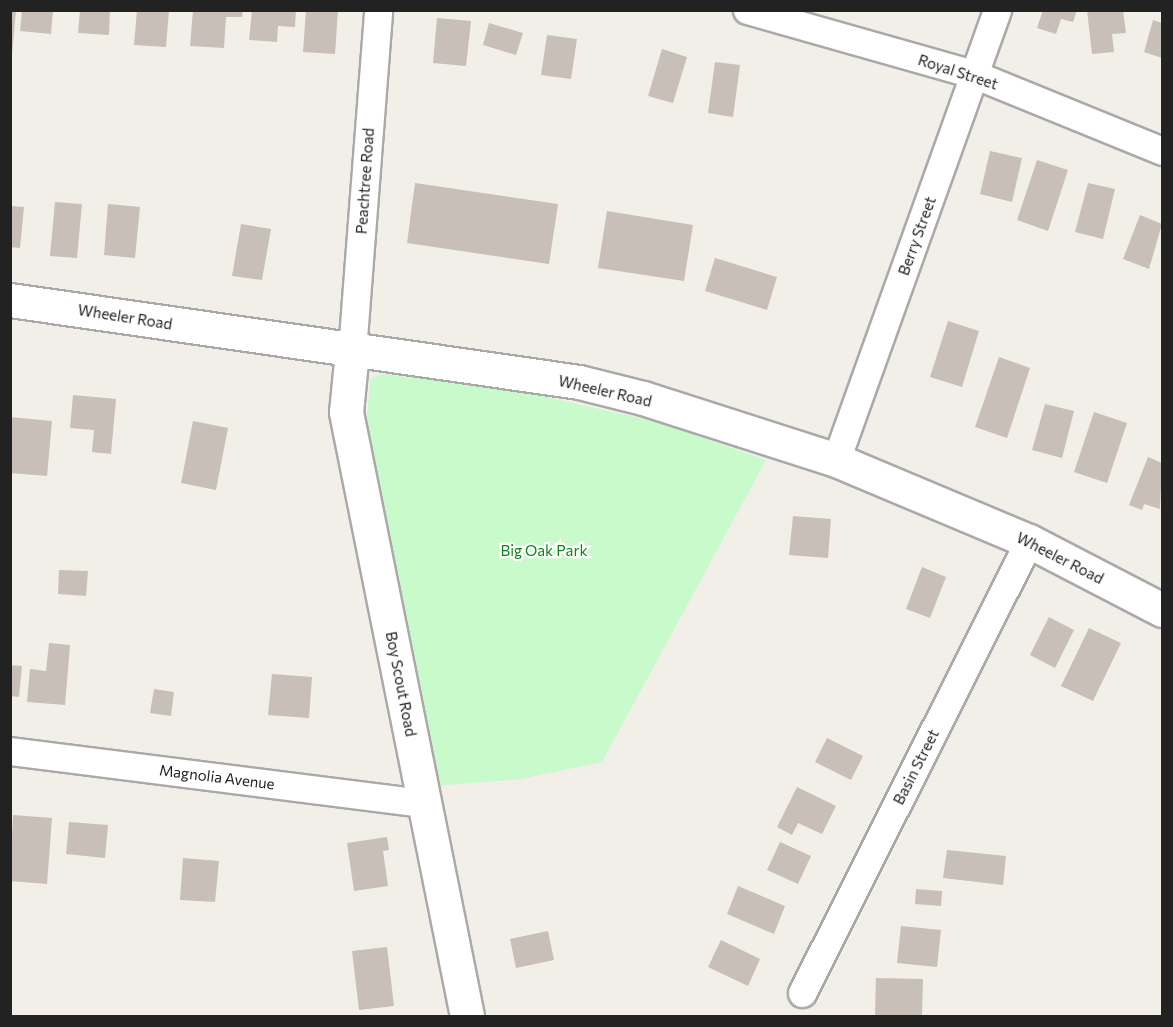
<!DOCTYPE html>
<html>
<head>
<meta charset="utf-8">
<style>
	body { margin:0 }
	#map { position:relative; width:1173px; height:1027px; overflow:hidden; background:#f2efe9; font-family:Commissioner,sans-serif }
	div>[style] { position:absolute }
	.park>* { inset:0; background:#c8facc }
	.building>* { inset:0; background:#c7bfb8 }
	.roads { filter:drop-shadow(2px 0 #a9a9a9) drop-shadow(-2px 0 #a9a9a9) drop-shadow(0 2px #a9a9a9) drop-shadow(0 -2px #a9a9a9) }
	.minor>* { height:27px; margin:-13.5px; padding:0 13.5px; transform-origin:13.5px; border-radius:13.5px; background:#fff }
	.tertiary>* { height:33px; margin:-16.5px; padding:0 16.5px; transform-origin:16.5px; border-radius:16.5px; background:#fff }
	span { translate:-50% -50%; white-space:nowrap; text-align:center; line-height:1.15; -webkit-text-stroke:4.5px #fff; paint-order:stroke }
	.street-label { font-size:15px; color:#222 }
	.park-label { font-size:15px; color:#0c8416 }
	.frame { position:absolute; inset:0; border:12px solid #222; pointer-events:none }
</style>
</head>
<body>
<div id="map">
	<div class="park">
		<div style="clip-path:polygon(383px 374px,515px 390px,657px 422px,766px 460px,602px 762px,521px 779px,433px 786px,367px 421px,370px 379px)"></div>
	</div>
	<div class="building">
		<div style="clip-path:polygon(10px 10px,16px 10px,12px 55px,10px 55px)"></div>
		<div style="clip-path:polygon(22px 10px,53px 10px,51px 34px,20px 31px)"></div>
		<div style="clip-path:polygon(80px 10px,110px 10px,109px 35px,78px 33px)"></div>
		<div style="clip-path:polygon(137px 10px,169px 10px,166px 47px,134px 45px)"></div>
		<div style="clip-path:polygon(193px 10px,243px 10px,242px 17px,226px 17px,224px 48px,190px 46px)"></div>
		<div style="clip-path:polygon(252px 10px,296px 10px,295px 27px,278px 26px,277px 42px,249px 40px)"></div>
		<div style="clip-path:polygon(306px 10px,338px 10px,335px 54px,303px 52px)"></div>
		<div style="clip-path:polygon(1043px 10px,1077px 10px,1073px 22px,1061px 19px,1056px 34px,1037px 28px)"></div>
		<div style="clip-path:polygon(1087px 10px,1123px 10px,1126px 33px,1112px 34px,1114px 52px,1092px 54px)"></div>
		<div style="clip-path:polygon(437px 18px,471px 21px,466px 66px,433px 63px)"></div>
		<div style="clip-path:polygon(1153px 20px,1162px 23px,1162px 58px,1144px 52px)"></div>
		<div style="clip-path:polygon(489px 23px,523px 33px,516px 55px,483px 45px)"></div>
		<div style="clip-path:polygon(547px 35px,577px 39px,571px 79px,541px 75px)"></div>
		<div style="clip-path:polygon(662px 49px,687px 57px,673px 103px,648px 96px)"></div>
		<div style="clip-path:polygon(715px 62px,740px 65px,733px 117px,708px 113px)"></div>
		<div style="clip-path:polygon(990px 151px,1022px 158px,1012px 202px,980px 194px)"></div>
		<div style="clip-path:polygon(1037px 160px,1068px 170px,1048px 231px,1017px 220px)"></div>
		<div style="clip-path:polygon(415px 183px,558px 204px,549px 264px,407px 243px)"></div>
		<div style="clip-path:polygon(1088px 183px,1115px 189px,1103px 239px,1075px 232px)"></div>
		<div style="clip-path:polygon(55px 202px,82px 204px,77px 258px,50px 256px)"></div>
		<div style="clip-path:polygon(108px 204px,140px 207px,135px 258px,104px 255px)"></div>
		<div style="clip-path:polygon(10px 206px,24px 207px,20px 248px,10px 247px)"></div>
		<div style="clip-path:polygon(607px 211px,693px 225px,684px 281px,598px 268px)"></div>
		<div style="clip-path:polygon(1140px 215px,1162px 224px,1149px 269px,1123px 259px)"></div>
		<div style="clip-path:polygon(241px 224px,271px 229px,262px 280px,232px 276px)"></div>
		<div style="clip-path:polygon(715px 258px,777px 277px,767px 310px,705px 291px)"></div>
		<div style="clip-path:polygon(948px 321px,979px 331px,962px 387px,930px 377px)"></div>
		<div style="clip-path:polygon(999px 357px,1030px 368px,1007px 438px,975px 427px)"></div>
		<div style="clip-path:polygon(73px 395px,116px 399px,111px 454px,92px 452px,94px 430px,70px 428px)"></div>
		<div style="clip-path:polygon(1045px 404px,1074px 411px,1062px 458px,1032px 450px)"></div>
		<div style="clip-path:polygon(1094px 412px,1127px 423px,1107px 483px,1074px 472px)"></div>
		<div style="clip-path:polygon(10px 417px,52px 421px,47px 476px,10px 473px)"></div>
		<div style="clip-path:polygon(193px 421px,228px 428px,216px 490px,181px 483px)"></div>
		<div style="clip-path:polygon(1148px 457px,1162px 463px,1160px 509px,1144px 504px,1142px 510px,1129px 505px)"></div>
		<div style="clip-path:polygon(793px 516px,831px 519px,828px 558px,789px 555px)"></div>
		<div style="clip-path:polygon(922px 567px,946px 577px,930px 618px,906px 609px)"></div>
		<div style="clip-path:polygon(59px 570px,88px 571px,86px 596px,58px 594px)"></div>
		<div style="clip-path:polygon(1049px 617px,1074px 630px,1055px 668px,1030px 655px)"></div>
		<div style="clip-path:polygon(1089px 628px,1121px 643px,1093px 701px,1061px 686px)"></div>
		<div style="clip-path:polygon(49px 643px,70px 645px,65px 705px,27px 702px,30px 669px,46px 671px)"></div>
		<div style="clip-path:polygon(10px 665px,22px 666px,19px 697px,10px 696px)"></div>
		<div style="clip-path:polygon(272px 674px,312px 677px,309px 718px,268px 715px)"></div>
		<div style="clip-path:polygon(154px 689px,174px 692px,171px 716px,150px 713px)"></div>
		<div style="clip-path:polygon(827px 738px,863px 756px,851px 780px,815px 762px)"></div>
		<div style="clip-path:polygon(797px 787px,836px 806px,822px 834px,798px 823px,792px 835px,777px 827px)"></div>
		<div style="clip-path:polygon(13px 815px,52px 818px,47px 884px,10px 881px)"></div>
		<div style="clip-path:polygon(69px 822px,108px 825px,105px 858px,66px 854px)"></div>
		<div style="clip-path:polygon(387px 837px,389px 850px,383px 851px,388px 886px,354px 891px,347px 843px)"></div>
		<div style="clip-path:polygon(780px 842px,811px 856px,798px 884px,767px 870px)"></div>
		<div style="clip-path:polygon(947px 850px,1006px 856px,1003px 885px,943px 878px)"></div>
		<div style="clip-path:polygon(183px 858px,219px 861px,215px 902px,180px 900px)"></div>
		<div style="clip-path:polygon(738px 886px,785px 906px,774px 934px,727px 914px)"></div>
		<div style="clip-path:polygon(916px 889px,942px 891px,941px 906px,915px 904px)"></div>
		<div style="clip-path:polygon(901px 926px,941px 930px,937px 967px,897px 963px)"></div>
		<div style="clip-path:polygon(548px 931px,554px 960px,516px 968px,510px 939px)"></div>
		<div style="clip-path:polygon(721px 940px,760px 959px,748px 986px,708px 967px)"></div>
		<div style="clip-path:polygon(387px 947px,394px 1006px,359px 1010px,352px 951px)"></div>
		<div style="clip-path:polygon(876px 978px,923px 979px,922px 1016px,875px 1016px)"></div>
	</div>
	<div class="roads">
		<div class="minor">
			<div style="left:747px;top:10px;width:238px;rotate:15.8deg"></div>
			<div style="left:976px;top:75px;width:201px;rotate:22.2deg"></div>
			<div style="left:352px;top:351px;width:342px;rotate:-85.6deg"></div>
			<div style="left:836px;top:460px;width:478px;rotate:-70.3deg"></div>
			<div style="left:10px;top:751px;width:417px;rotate:7.2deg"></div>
			<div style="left:802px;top:993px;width:506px;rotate:-63.33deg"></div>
		</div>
		<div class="tertiary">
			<div style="left:10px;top:300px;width:575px;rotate:8.2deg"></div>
			<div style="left:579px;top:382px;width:66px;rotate:14deg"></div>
			<div style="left:643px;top:398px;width:203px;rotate:17.8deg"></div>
			<div style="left:836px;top:460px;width:209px;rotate:22.8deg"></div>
			<div style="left:1029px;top:541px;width:150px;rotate:27.4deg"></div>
			<div style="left:352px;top:351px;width:61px;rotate:95.6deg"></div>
			<div style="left:346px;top:412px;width:616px;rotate:78.67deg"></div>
		</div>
	</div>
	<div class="street-label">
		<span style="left:958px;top:72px;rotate:18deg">Royal Street</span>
		<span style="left:365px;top:181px;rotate:-86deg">Peachtree Road</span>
		<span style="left:917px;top:236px;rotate:-70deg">Berry Street</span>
		<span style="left:125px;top:317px;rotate:9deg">Wheeler Road</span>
		<span style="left:605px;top:391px;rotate:13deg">Wheeler Road</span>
		<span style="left:1060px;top:558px;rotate:27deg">Wheeler Road</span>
		<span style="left:401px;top:684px;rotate:79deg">Boy Scout Road</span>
		<span style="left:916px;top:767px;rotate:-63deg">Basin Street</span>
		<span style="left:217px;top:777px;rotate:7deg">Magnolia Avenue</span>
	</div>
	<div class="park-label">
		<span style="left:544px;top:551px">Big Oak Park</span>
	</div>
	<div class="frame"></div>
</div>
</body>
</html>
